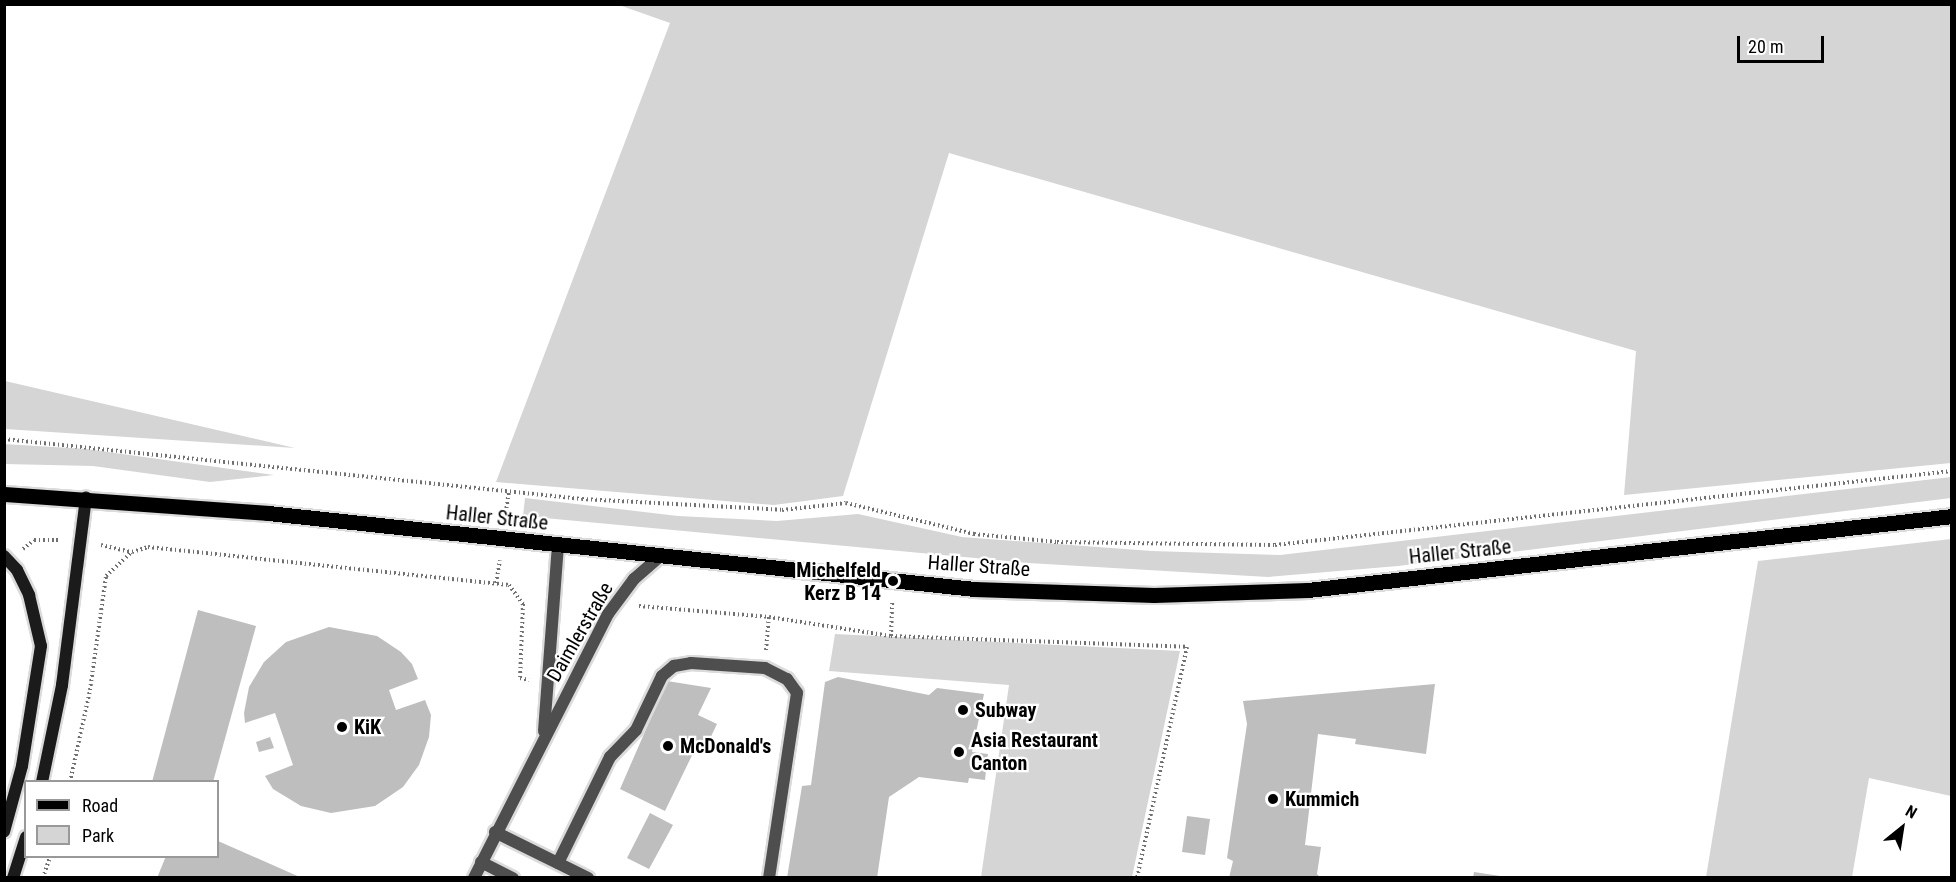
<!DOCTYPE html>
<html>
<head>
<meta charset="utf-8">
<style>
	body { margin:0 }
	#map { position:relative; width:1956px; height:882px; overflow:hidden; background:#fff; font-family:"Roboto Condensed",sans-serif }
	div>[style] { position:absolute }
	.green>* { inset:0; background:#d5d5d5 }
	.building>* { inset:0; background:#bebebe }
	.path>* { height:4px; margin-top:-2px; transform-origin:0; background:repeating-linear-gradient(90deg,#707070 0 1.5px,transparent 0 4.5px) }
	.roads { filter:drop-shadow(2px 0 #dbdbdb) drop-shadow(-2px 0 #dbdbdb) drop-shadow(0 2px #dbdbdb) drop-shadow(0 -2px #dbdbdb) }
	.service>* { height:12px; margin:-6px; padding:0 6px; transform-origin:6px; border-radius:6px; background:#4e4e4e }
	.minor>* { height:12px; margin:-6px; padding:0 6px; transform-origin:6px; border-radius:6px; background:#4e4e4e }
	.secondary>* { height:12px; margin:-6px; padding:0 6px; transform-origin:6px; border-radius:6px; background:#1b1b1b }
	.primary>* { height:15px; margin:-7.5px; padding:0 7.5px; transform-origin:7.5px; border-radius:7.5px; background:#000 }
	.dots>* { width:16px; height:16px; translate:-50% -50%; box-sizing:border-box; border:3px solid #fff; border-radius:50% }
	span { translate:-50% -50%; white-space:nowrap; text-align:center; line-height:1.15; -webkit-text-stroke:4.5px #fff; paint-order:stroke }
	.street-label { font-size:20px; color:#000 }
	.poi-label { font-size:20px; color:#000; font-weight:700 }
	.right { translate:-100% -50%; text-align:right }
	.left { translate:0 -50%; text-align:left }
	.frame { position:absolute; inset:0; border:6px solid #000; pointer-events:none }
	.legend { position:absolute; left:24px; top:780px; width:195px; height:78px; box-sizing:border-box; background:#fff; border:2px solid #999; margin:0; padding:8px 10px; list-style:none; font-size:18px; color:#000 }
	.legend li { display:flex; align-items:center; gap:12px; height:30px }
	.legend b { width:30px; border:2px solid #999 }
	.north { position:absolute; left:1872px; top:798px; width:60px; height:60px; -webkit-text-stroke:4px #fff; paint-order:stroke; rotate:30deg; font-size:16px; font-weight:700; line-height:24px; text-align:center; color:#000 }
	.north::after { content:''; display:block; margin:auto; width:21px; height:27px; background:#000; clip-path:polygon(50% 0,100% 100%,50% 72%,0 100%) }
	.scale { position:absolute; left:1737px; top:36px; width:87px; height:27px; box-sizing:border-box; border:3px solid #000; border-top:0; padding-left:8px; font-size:18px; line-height:21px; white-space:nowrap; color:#000; -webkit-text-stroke:4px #fff; paint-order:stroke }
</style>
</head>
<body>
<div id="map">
	<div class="green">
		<div style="clip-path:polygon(619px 5px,1951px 5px,1951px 463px,1624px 495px,1636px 351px,949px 153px,843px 496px,774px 505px,496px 482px,670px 23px)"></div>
		<div style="clip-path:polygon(4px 381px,5px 381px,295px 448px,5px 429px)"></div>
		<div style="clip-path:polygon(4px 444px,86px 449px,274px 475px,210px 482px,93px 466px,5px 464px)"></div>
		<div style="clip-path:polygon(1951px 477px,1951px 498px,1398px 566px,1268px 577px,1028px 563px,523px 516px,525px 498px,678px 516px,777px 521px,858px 514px,962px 537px,1152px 551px,1280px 555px)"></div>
		<div style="clip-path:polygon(1951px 539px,1951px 796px,1869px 778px,1852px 877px,1706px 877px,1758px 561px)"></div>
		<div style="clip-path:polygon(835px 634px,1180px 651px,1132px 877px,981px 877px,1009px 685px,829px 671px)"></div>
	</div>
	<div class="building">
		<div style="clip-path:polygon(198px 610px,256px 626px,213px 782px,152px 782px)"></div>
		<div style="clip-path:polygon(329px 627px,377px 636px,401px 652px,412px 664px,418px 679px,389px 690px,396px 710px,425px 700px,431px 715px,429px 737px,419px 765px,403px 787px,375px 806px,331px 813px,301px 806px,273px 789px,265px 776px,293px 765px,275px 713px,245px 723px,244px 713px,249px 687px,264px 662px,286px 642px)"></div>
		<div style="clip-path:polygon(838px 677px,929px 695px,937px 688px,984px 694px,972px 752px,988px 754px,985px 780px,969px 778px,968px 783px,919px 777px,889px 797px,877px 878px,787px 878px,802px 786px,811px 785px,825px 682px)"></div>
		<div style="clip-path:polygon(667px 681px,711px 688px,698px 715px,717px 724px,705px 749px,697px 745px,665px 811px,620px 789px)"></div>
		<div style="clip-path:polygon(1435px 684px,1426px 754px,1355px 744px,1356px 739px,1318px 734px,1305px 845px,1321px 847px,1317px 874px,1321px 878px,1229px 878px,1233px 861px,1227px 858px,1247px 724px,1243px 701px)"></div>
		<div style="clip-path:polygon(270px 737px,274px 748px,259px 752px,256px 742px)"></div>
		<div style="clip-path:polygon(650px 813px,673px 825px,649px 869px,627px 858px)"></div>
		<div style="clip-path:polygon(1187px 816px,1210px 819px,1205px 855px,1182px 852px)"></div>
		<div style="clip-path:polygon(218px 841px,302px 878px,157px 878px,166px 856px,218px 856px)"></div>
		<div style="clip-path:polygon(1474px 872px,1500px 876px,1500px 878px,1473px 878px)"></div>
	</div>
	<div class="path">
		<div style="left:4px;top:439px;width:581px;rotate:5.93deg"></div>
		<div style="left:582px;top:499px;width:200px;rotate:3.1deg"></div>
		<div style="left:782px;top:510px;width:64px;rotate:-6.2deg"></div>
		<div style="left:846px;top:503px;width:132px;rotate:13.6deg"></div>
		<div style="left:974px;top:534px;width:83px;rotate:5.5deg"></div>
		<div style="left:1057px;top:542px;width:218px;rotate:0.8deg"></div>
		<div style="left:1275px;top:545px;width:681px;rotate:-6.24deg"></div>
		<div style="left:505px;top:517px;width:26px;rotate:-81deg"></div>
		<div style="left:101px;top:545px;width:32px;rotate:13deg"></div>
		<div style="left:132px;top:552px;width:17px;rotate:-17deg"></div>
		<div style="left:148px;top:547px;width:363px;rotate:6deg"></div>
		<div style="left:509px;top:585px;width:24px;rotate:54deg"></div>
		<div style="left:523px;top:604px;width:74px;rotate:92.3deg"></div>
		<div style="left:520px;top:678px;width:9px;rotate:13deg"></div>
		<div style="left:23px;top:549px;width:14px;rotate:-39deg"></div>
		<div style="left:34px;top:540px;width:27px"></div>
		<div style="left:496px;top:583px;width:23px;rotate:-80deg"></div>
		<div style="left:639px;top:606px;width:130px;rotate:4.8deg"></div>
		<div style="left:769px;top:617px;width:123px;rotate:8.9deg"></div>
		<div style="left:891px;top:636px;width:296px;rotate:2.1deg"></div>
		<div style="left:1187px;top:647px;width:236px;rotate:102.2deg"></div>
		<div style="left:891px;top:636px;width:35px;rotate:-88deg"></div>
		<div style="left:766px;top:650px;width:33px;rotate:-85deg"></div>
		<div style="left:70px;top:782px;width:94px;rotate:-77.7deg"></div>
		<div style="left:90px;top:690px;width:115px;rotate:-82deg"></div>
		<div style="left:106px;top:576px;width:35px;rotate:-43deg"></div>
		<div style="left:43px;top:878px;width:23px;rotate:-72deg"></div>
	</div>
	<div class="roads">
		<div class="service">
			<div style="left:495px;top:832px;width:104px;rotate:26.3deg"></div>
			<div style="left:481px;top:862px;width:36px;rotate:27deg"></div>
			<div style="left:558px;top:863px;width:118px;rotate:-63.9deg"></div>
			<div style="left:610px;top:757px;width:37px;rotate:-46deg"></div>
			<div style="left:636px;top:730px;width:60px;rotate:-64.3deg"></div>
			<div style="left:662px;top:676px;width:16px;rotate:-40deg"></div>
			<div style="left:674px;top:666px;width:17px;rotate:-10deg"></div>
			<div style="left:691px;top:663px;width:74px;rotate:3.9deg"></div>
			<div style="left:765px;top:668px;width:25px;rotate:27deg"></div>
			<div style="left:787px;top:679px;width:17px;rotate:54deg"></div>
			<div style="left:797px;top:693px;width:187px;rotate:98.6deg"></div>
		</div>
		<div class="minor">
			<div style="left:544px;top:731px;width:186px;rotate:-85.7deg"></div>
			<div style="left:474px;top:878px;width:296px;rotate:-63.1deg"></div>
			<div style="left:608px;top:614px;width:44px;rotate:-53.4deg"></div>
			<div style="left:634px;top:579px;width:35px;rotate:-41deg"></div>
		</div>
		<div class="secondary">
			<div style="left:4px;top:556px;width:19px;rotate:47deg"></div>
			<div style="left:17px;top:570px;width:28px;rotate:64deg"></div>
			<div style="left:29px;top:595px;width:52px;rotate:76.8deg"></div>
			<div style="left:41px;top:646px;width:121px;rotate:99deg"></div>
			<div style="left:22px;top:766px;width:68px;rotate:105.3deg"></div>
			<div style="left:42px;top:782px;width:99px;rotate:-78.3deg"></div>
			<div style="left:62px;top:685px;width:189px;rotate:-82.7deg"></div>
			<div style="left:13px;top:878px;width:43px;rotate:-72.4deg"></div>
		</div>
		<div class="primary">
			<div style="left:4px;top:494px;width:265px;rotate:4.1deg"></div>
			<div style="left:268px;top:513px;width:710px;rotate:6.14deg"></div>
			<div style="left:974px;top:589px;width:180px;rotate:1.9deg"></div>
			<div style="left:1154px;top:595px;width:154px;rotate:-1.9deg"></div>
			<div style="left:1308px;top:590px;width:648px;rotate:-6.55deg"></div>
		</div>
	</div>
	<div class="dots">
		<div style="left:893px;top:581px;background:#000"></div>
		<div style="left:963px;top:710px;background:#000"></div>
		<div style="left:342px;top:727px;background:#000"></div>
		<div style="left:668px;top:746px;background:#000"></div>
		<div style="left:959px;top:752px;background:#000"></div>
		<div style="left:1273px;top:799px;background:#000"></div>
	</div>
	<div class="street-label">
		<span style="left:497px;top:518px;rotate:6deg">Haller Straße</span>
		<span style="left:1460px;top:552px;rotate:-6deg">Haller Straße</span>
		<span style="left:979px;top:566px;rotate:4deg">Haller Straße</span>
		<span style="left:580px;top:632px;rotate:-60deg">Daimlerstraße</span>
	</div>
	<div class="poi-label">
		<span class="right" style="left:881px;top:582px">Michelfeld<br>Kerz B 14</span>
		<span class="left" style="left:975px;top:710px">Subway</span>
		<span class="left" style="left:354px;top:727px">KiK</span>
		<span class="left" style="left:971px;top:752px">Asia Restaurant<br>Canton</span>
		<span class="left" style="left:680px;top:746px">McDonald's</span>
		<span class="left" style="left:1285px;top:799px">Kummich</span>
	</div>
	<div class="frame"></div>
	<ul class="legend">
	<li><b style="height:8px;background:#000"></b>Road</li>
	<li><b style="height:16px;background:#d5d5d5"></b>Park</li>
	</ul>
	<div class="north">N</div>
	<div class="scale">20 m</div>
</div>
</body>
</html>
